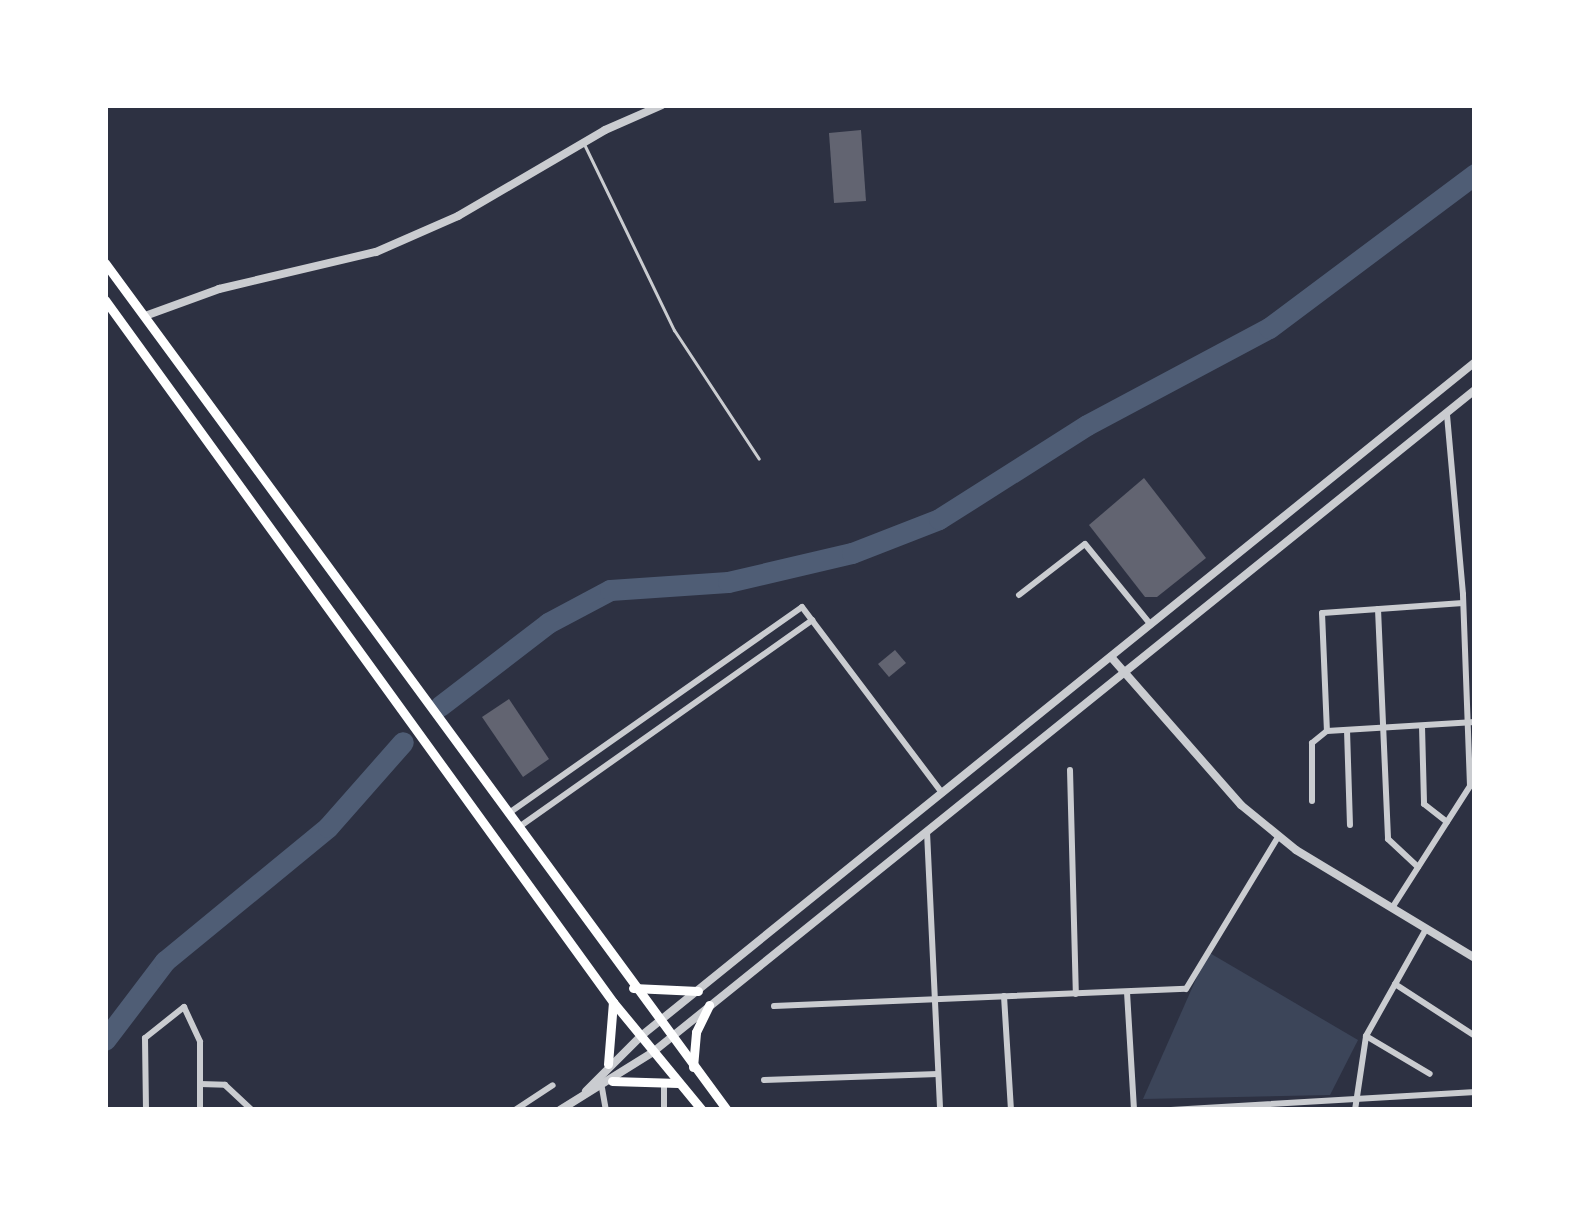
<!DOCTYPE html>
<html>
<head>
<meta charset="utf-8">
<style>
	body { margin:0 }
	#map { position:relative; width:1580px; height:1215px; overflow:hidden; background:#2d3142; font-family:Jost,sans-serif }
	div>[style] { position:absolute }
	.green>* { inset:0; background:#3c4559 }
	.river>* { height:21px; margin:-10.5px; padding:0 10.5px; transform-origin:10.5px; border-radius:10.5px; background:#4f5d75 }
	.building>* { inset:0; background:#626471 }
	.service>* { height:3px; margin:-1.5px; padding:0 1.5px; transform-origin:1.5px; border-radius:1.5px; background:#caccd0 }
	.minor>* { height:6px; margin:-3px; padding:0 3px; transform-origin:3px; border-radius:3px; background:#caccd0 }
	.tertiary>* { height:8px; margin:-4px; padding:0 4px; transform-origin:4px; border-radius:4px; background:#caccd0 }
	.secondary>* { height:9px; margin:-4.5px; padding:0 4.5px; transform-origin:4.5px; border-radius:4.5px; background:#fff }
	span { translate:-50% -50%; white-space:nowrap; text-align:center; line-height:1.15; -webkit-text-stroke:10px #fff; paint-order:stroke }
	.frame { position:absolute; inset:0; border:108px solid #fff; pointer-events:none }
</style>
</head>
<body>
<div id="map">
	<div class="green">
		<div style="clip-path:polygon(1208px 952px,1358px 1040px,1330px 1095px,1143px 1099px)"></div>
	</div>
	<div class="river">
		<div style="left:440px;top:706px;width:136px;rotate:-37.5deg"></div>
		<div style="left:548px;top:623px;width:70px;rotate:-28deg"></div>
		<div style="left:610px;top:590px;width:118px;rotate:-3.9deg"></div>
		<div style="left:728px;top:582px;width:127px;rotate:-13.2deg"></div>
		<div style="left:852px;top:553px;width:93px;rotate:-21.3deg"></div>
		<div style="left:939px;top:519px;width:175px;rotate:-32.4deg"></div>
		<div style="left:1087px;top:425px;width:206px;rotate:-28.1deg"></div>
		<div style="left:1269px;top:328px;width:257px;rotate:-36.8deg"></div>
		<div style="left:105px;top:1040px;width:99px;rotate:-52.8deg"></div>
		<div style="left:165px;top:961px;width:211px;rotate:-39.4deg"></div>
		<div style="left:328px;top:827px;width:113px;rotate:-48.6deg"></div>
	</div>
	<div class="building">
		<div style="clip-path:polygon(861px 130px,866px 201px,834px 203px,829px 133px)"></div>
		<div style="clip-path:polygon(1144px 478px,1206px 558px,1157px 597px,1145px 597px,1089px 525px)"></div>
		<div style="clip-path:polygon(895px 650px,906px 663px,889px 677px,878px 664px)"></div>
		<div style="clip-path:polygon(509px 699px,549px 759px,523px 777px,482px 717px)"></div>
	</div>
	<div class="service">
		<div style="left:584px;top:144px;width:207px;rotate:64.2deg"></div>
		<div style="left:674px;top:330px;width:154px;rotate:56.6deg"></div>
	</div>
	<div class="minor">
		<div style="left:1019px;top:595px;width:83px;rotate:-37.7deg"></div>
		<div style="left:1085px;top:544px;width:104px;rotate:50.8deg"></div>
		<div style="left:1463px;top:603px;width:141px;rotate:175.9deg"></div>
		<div style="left:1322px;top:613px;width:118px;rotate:87.6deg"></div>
		<div style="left:1327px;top:731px;width:148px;rotate:-3.5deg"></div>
		<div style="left:1378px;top:609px;width:230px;rotate:87.5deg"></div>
		<div style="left:1388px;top:839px;width:41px;rotate:43deg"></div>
		<div style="left:1422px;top:726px;width:78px;rotate:88.5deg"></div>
		<div style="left:1424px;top:804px;width:29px;rotate:38deg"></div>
		<div style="left:1347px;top:730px;width:95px;rotate:88.2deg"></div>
		<div style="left:1070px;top:770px;width:224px;rotate:88.5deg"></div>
		<div style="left:1312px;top:801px;width:58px;rotate:-90deg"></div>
		<div style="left:1312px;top:743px;width:19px;rotate:-39deg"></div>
		<div style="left:509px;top:813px;width:358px;rotate:-35.1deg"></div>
		<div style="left:802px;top:607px;width:233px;rotate:53deg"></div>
		<div style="left:519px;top:827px;width:359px;rotate:-35.2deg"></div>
		<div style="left:927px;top:832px;width:278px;rotate:87.3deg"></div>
		<div style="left:1392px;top:908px;width:145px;rotate:-57.4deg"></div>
		<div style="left:1470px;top:786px;width:192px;rotate:-92.1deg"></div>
		<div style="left:1463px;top:594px;width:181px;rotate:-95.1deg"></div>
		<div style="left:1395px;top:984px;width:95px;rotate:33deg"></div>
		<div style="left:1127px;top:992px;width:118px;rotate:86.6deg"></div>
		<div style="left:1004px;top:996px;width:114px;rotate:86.5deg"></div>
		<div style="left:774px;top:1006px;width:412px;rotate:-2.4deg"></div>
		<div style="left:1186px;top:989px;width:178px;rotate:-58.8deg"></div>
		<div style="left:1366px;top:1036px;width:74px;rotate:30.7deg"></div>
		<div style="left:764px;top:1080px;width:174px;rotate:-2deg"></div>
		<div style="left:200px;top:1084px;width:25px;rotate:2deg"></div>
		<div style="left:225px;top:1085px;width:37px;rotate:43deg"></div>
		<div style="left:664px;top:1084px;width:26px;rotate:90deg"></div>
		<div style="left:602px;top:1088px;width:22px;rotate:80deg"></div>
		<div style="left:146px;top:1110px;width:72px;rotate:-90.8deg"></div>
		<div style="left:145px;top:1038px;width:50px;rotate:-38.5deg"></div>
		<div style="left:184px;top:1007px;width:38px;rotate:65deg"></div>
		<div style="left:200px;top:1042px;width:68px;rotate:90deg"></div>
		<div style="left:515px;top:1110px;width:45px;rotate:-33.3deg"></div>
		<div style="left:1171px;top:1110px;width:305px;rotate:-3.4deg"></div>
		<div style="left:1355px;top:1110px;width:75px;rotate:-81.5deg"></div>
		<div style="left:1366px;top:1036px;width:123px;rotate:-60.7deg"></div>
	</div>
	<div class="tertiary">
		<div style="left:145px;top:316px;width:79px;rotate:-20deg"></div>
		<div style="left:219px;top:289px;width:161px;rotate:-13.3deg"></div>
		<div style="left:376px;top:252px;width:90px;rotate:-23.7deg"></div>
		<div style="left:458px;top:216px;width:170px;rotate:-30.3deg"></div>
		<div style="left:605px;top:130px;width:62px;rotate:-23.7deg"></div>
		<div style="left:1111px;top:657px;width:197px;rotate:48.7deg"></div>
		<div style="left:1241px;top:805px;width:71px;rotate:39.3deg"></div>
		<div style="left:1296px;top:850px;width:209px;rotate:31.1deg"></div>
		<div style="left:586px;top:1091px;width:78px;rotate:-45deg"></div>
		<div style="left:641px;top:1036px;width:1072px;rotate:-38.94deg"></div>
		<div style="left:560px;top:1110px;width:110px;rotate:-31.9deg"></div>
		<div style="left:653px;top:1052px;width:1055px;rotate:-38.85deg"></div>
	</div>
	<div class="secondary">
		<div style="left:105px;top:263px;width:1051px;rotate:53.71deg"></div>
		<div style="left:105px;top:300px;width:867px;rotate:54.11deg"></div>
		<div style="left:613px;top:1002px;width:140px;rotate:50.5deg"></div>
		<div style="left:633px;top:988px;width:65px;rotate:2.6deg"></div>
		<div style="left:608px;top:1064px;width:62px;rotate:-85.4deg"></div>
		<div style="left:693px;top:1067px;width:35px;rotate:-85deg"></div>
		<div style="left:696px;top:1032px;width:30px;rotate:-64deg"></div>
		<div style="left:612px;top:1081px;width:66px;rotate:1.7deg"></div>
	</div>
	<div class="frame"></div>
</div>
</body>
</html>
